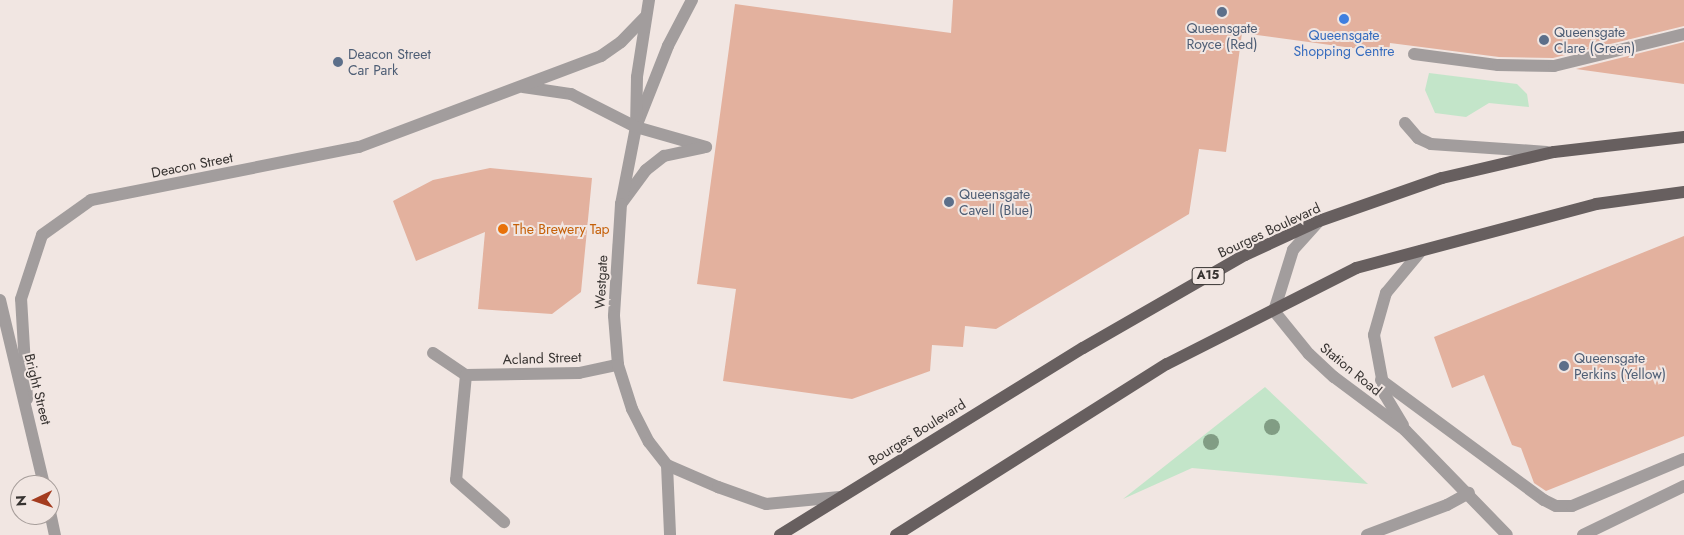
<!DOCTYPE html>
<html>
<head>
<meta charset="utf-8">
<style>
	body { margin:0 }
	#map { position:relative; width:1684px; height:535px; overflow:hidden; background:#f1e6e2; font-family:Jost,sans-serif }
	div>[style] { position:absolute }
	.green>* { inset:0; background:#c3e5c9 }
	.building>* { inset:0; background:#e3b19e }
	.service>* { height:12px; margin:-6px; padding:0 6px; transform-origin:6px; border-radius:6px; background:#a29d9d }
	.minor>* { height:12px; margin:-6px; padding:0 6px; transform-origin:6px; border-radius:6px; background:#a29d9d }
	.tertiary>* { height:12px; margin:-6px; padding:0 6px; transform-origin:6px; border-radius:6px; background:#a29d9d }
	.primary>* { height:12px; margin:-6px; padding:0 6px; transform-origin:6px; border-radius:6px; background:#675f5f }
	.trees>* { width:16px; height:16px; margin:-8px; border-radius:50%; background:#819d84 }
	.dots>* { width:14px; height:14px; translate:-50% -50%; box-sizing:border-box; border:2px solid #f1e6e2; border-radius:50% }
	span { translate:-50% -50%; white-space:nowrap; text-align:center; line-height:1.15; -webkit-text-stroke:4px #f1e6e2; paint-order:stroke }
	.shield-label span { padding:1px 4px; background:#f1e6e2; border:1px solid; border-radius:4px; -webkit-text-stroke-width:0 }
	.shield-label { font-size:12px; color:#373331; font-weight:700 }
	.service-label { font-size:14px; color:#4e5e75 }
	.left { translate:0 -50%; text-align:left }
	.shop-label { font-size:14px; color:#366cbe }
	.street-label { font-size:14px; color:#373331 }
	.food-label { font-size:14px; color:#c56008 }
	.north { position:absolute; left:10px; top:475px; width:50px; height:50px; box-sizing:border-box; background:#f1e6e2; border:1px solid #a79e9b; border-radius:50%; rotate:267deg; font-size:14px; font-weight:700; line-height:20px; text-align:center; color:#373331 }
	.north::after { content:''; display:block; margin:auto; width:18px; height:22px; background:#a43c1f; clip-path:polygon(50% 0,100% 100%,50% 72%,0 100%) }
</style>
</head>
<body>
<div id="map">
	<div class="green">
		<div style="clip-path:polygon(1429px 73px,1517px 84px,1527px 94px,1529px 107px,1489px 103px,1466px 117px,1435px 113px,1425px 90px)"></div>
		<div style="clip-path:polygon(1265px 387px,1368px 484px,1192px 468px,1123px 499px)"></div>
	</div>
	<div class="building">
		<div style="clip-path:polygon(953px 0,1684px 0,1684px 26px,1553px 58px,1499px 57px,1390px 43px,1389px 53px,1242px 33px,1226px 152px,1199px 149px,1189px 214px,996px 329px,965px 326px,963px 347px,932px 345px,930px 371px,852px 399px,723px 381px,736px 289px,697px 284px,735px 4px,951px 33px)"></div>
		<div style="clip-path:polygon(1684px 42px,1684px 84px,1576px 69px)"></div>
		<div style="clip-path:polygon(490px 168px,592px 178px,581px 292px,552px 314px,478px 309px,485px 232px,416px 261px,393px 201px,433px 180px)"></div>
		<div style="clip-path:polygon(1684px 236px,1684px 436px,1546px 491px,1534px 483px,1521px 448px,1512px 445px,1484px 375px,1452px 388px,1434px 337px)"></div>
	</div>
	<div class="service">
		<div style="left:692px;top:0;width:52px;rotate:117.6deg"></div>
		<div style="left:668px;top:46px;width:87px;rotate:111.6deg"></div>
		<div style="left:636px;top:127px;width:73px;rotate:15.9deg"></div>
		<div style="left:1414px;top:54px;width:85px;rotate:7.5deg"></div>
		<div style="left:1498px;top:65px;width:56px;rotate:1deg"></div>
		<div style="left:1554px;top:66px;width:134px;rotate:-13.8deg"></div>
		<div style="left:1405px;top:123px;width:20px;rotate:49deg"></div>
		<div style="left:1418px;top:138px;width:14px;rotate:25deg"></div>
		<div style="left:1431px;top:144px;width:116px;rotate:3.9deg"></div>
		<div style="left:621px;top:204px;width:42px;rotate:-53.7deg"></div>
		<div style="left:646px;top:170px;width:23px;rotate:-38deg"></div>
		<div style="left:664px;top:156px;width:40px;rotate:-12deg"></div>
		<div style="left:433px;top:353px;width:40px;rotate:34deg"></div>
		<div style="left:466px;top:375px;width:105px;rotate:95.4deg"></div>
		<div style="left:456px;top:480px;width:64px;rotate:41.2deg"></div>
		<div style="left:466px;top:375px;width:113px;rotate:-1deg"></div>
		<div style="left:579px;top:373px;width:40px;rotate:-12deg"></div>
		<div style="left:1381px;top:380px;width:202px;rotate:36.4deg"></div>
		<div style="left:1544px;top:500px;width:13px;rotate:27deg"></div>
		<div style="left:1556px;top:506px;width:16px"></div>
		<div style="left:1572px;top:506px;width:121px;rotate:-22.8deg"></div>
		<div style="left:1367px;top:535px;width:85px;rotate:-20.6deg"></div>
		<div style="left:1447px;top:505px;width:25px;rotate:-29deg"></div>
		<div style="left:1583px;top:535px;width:112px;rotate:-25.9deg"></div>
	</div>
	<div class="minor">
		<div style="left:649px;top:0;width:78px;rotate:98.9deg"></div>
		<div style="left:637px;top:77px;width:50px;rotate:91.1deg"></div>
		<div style="left:636px;top:127px;width:78px;rotate:101deg"></div>
		<div style="left:621px;top:204px;width:112px;rotate:93.6deg"></div>
		<div style="left:614px;top:316px;width:49px;rotate:85.3deg"></div>
		<div style="left:618px;top:365px;width:46px;rotate:72.3deg"></div>
		<div style="left:632px;top:409px;width:37px;rotate:63deg"></div>
		<div style="left:649px;top:442px;width:29px;rotate:52deg"></div>
		<div style="left:667px;top:465px;width:56px;rotate:23.3deg"></div>
		<div style="left:718px;top:487px;width:51px;rotate:19.5deg"></div>
		<div style="left:766px;top:504px;width:74px;rotate:-5.4deg"></div>
		<div style="left:523px;top:87px;width:49px;rotate:8.3deg"></div>
		<div style="left:571px;top:94px;width:73px;rotate:26.9deg"></div>
		<div style="left:1319px;top:221px;width:39px;rotate:132deg"></div>
		<div style="left:1293px;top:250px;width:64px;rotate:107.3deg"></div>
		<div style="left:1274px;top:311px;width:55px;rotate:50.9deg"></div>
		<div style="left:1309px;top:354px;width:34px;rotate:43deg"></div>
		<div style="left:1334px;top:377px;width:89px;rotate:36.7deg"></div>
		<div style="left:1405px;top:430px;width:146px;rotate:45.8deg"></div>
		<div style="left:27px;top:399px;width:100px;rotate:-93.4deg"></div>
		<div style="left:21px;top:299px;width:67px;rotate:-71.8deg"></div>
		<div style="left:42px;top:235px;width:60px;rotate:-35.5deg"></div>
		<div style="left:91px;top:200px;width:273px;rotate:-11.2deg"></div>
		<div style="left:359px;top:147px;width:259px;rotate:-20.6deg"></div>
		<div style="left:601px;top:56px;width:24px;rotate:-35deg"></div>
		<div style="left:621px;top:42px;width:36px;rotate:-46deg"></div>
		<div style="left:1403px;top:425px;width:35px;rotate:-121deg"></div>
		<div style="left:1385px;top:395px;width:61px;rotate:-100.4deg"></div>
		<div style="left:1374px;top:335px;width:44px;rotate:-74.1deg"></div>
		<div style="left:1386px;top:293px;width:55px;rotate:-50.2deg"></div>
		<div style="left:667px;top:465px;width:70px;rotate:87.5deg"></div>
	</div>
	<div class="tertiary">
		<div style="left:0;top:300px;width:190px;rotate:76.6deg"></div>
		<div style="left:50px;top:512px;width:24px;rotate:78deg"></div>
	</div>
	<div class="primary">
		<div style="left:780px;top:535px;width:356px;rotate:-31.7deg"></div>
		<div style="left:1083px;top:348px;width:187px;rotate:-29.9deg"></div>
		<div style="left:1245px;top:255px;width:81px;rotate:-24.7deg"></div>
		<div style="left:1319px;top:221px;width:130px;rotate:-19.3deg"></div>
		<div style="left:1442px;top:178px;width:115px;rotate:-13.1deg"></div>
		<div style="left:1554px;top:152px;width:131px;rotate:-6.6deg"></div>
		<div style="left:896px;top:535px;width:320px;rotate:-32.3deg"></div>
		<div style="left:1167px;top:364px;width:212px;rotate:-26.9deg"></div>
		<div style="left:1356px;top:268px;width:248px;rotate:-14.9deg"></div>
		<div style="left:1596px;top:204px;width:89px;rotate:-7.8deg"></div>
	</div>
	<div class="trees">
		<div style="left:1272px;top:427px"></div>
		<div style="left:1211px;top:442px"></div>
	</div>
	<div class="dots">
		<div style="left:1222px;top:12px;background:#5c6f8a"></div>
		<div style="left:1344px;top:19px;background:#3f7fe0"></div>
		<div style="left:1544px;top:40px;background:#5c6f8a"></div>
		<div style="left:338px;top:62px;background:#5c6f8a"></div>
		<div style="left:949px;top:202px;background:#5c6f8a"></div>
		<div style="left:503px;top:229px;background:#e8710a"></div>
		<div style="left:1564px;top:366px;background:#5c6f8a"></div>
	</div>
	<div class="shield-label">
		<span style="left:1208px;top:276px">A15</span>
	</div>
	<div class="service-label">
		<span style="left:1222px;top:36px">Queensgate<br>Royce (Red)</span>
		<span class="left" style="left:1554px;top:40px">Queensgate<br>Clare (Green)</span>
		<span class="left" style="left:348px;top:62px">Deacon Street<br>Car Park</span>
		<span class="left" style="left:959px;top:202px">Queensgate<br>Cavell (Blue)</span>
		<span class="left" style="left:1574px;top:366px">Queensgate<br>Perkins (Yellow)</span>
	</div>
	<div class="shop-label">
		<span style="left:1344px;top:43px">Queensgate<br>Shopping Centre</span>
	</div>
	<div class="street-label">
		<span style="left:192px;top:165px;rotate:-11deg">Deacon Street</span>
		<span style="left:1269px;top:230px;rotate:-25deg">Bourges Boulevard</span>
		<span style="left:601px;top:282px;rotate:-87deg">Westgate</span>
		<span style="left:542px;top:358px;rotate:-2deg">Acland Street</span>
		<span style="left:1351px;top:369px;rotate:39deg">Station Road</span>
		<span style="left:38px;top:389px;rotate:76deg">Bright Street</span>
		<span style="left:917px;top:432px;rotate:-32deg">Bourges Boulevard</span>
	</div>
	<div class="food-label">
		<span class="left" style="left:513px;top:229px">The Brewery Tap</span>
	</div>
	<div class="north">N</div>
</div>
</body>
</html>
